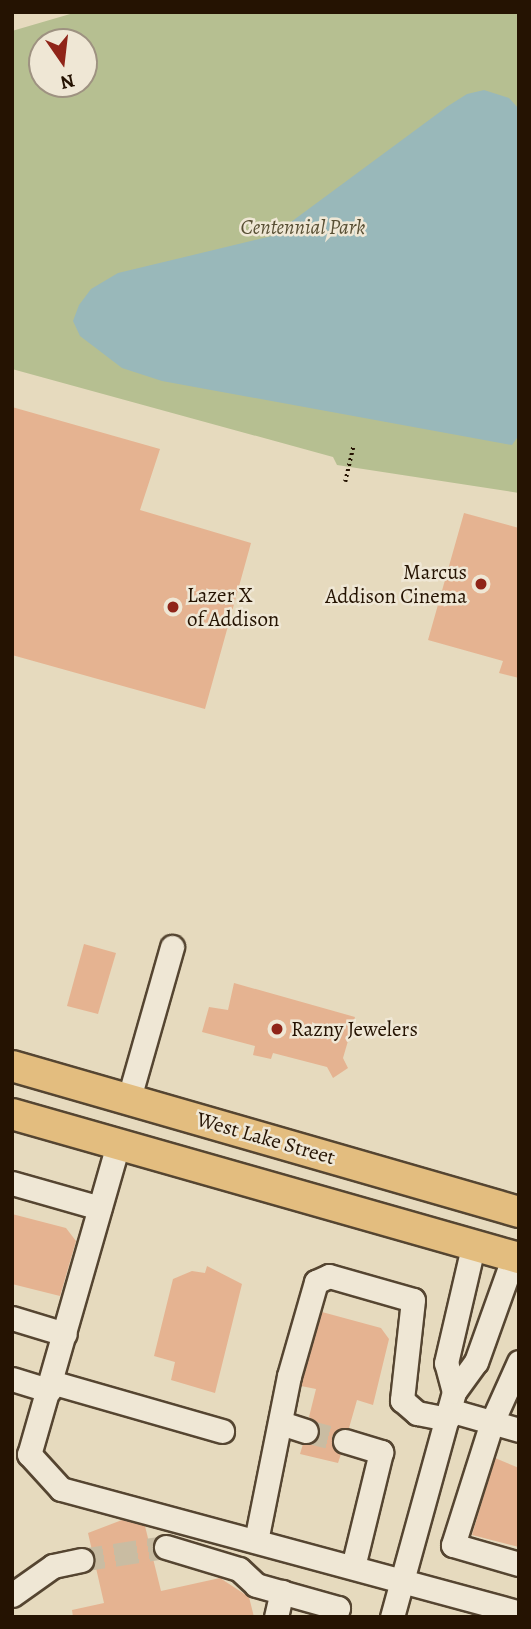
<!DOCTYPE html>
<html>
<head>
<meta charset="utf-8">
<style>
	body { margin:0 }
	#map { position:relative; width:531px; height:1629px; overflow:hidden; background:#e6dabe; font-family:Alegreya,serif }
	div>[style] { position:absolute }
	.green>* { inset:0; background:#b6bf91 }
	.water>* { inset:0; background:#99b8ba }
	.building>* { inset:0; background:#e5b391 }
	.minor-tunnel>* { height:23px; margin-top:-11.5px; transform-origin:0; background:repeating-linear-gradient(90deg,#c9bca2 0 23px,transparent 0 34px) }
	.path>* { height:3.5px; margin-top:-1.75px; transform-origin:0; background:repeating-linear-gradient(90deg,#251302 0 2px,transparent 0 5.5px) }
	.roads { filter:drop-shadow(2px 0 #554531) drop-shadow(-2px 0 #554531) drop-shadow(0 2px #554531) drop-shadow(0 -2px #554531) }
	.minor>* { height:23px; margin:-11.5px; padding:0 11.5px; transform-origin:11.5px; border-radius:11.5px; background:#efe7d5 }
	.major>* { height:30px; margin:-15px; padding:0 15px; transform-origin:15px; border-radius:15px; background:#e3bd7f }
	.dots>* { width:19px; height:19px; translate:-50% -50%; box-sizing:border-box; border:4px solid #efe7d5; border-radius:50% }
	span { translate:-50% -50%; white-space:nowrap; text-align:center; line-height:1.15; -webkit-text-stroke:5px #efe7d5; paint-order:stroke }
	.park-label { font-size:21px; color:#584f34; font-style:italic }
	.poi-label { font-size:21px; color:#251302 }
	.right { translate:-100% -50%; text-align:right }
	.left { translate:0 -50%; text-align:left }
	.street-label { font-size:21px; color:#251302 }
	.frame { position:absolute; inset:0; border:14px solid #251302; pointer-events:none }
	.north { position:absolute; left:28px; top:28px; width:70px; height:70px; box-sizing:border-box; background:#efe7d5; border:2px solid #9e9281; border-radius:50%; rotate:166deg; font-size:19px; font-weight:700; line-height:28px; text-align:center; color:#251302 }
	.north::after { content:''; display:block; margin:auto; width:24px; height:32px; background:#8f2418; clip-path:polygon(50% 0,100% 100%,50% 72%,0 100%) }
</style>
</head>
<body>
<div id="map">
	<div class="green">
		<div style="clip-path:polygon(evenodd,77px 12px,519px 12px,519px 493px,337px 465px,333px 457px,12px 369px,12px 31px,77px 12px,42px 42px,84px 42px,84px 84px,42px 84px,42px 42px)"></div>
	</div>
	<div class="water">
		<div style="clip-path:polygon(484px 90px,509px 98px,519px 109px,519px 435px,512px 445px,162px 381px,122px 368px,80px 336px,73px 321px,79px 305px,91px 289px,118px 273px,272px 236px,448px 106px,467px 94px)"></div>
	</div>
	<div class="building">
		<div style="clip-path:polygon(12px 407px,160px 449px,140px 510px,251px 543px,205px 709px,12px 655px)"></div>
		<div style="clip-path:polygon(464px 513px,519px 528px,519px 678px,499px 673px,503px 661px,428px 640px)"></div>
		<div style="clip-path:polygon(84px 944px,116px 953px,98px 1014px,67px 1006px)"></div>
		<div style="clip-path:polygon(234px 983px,355px 1017px,343px 1058px,348px 1068px,333px 1078px,327px 1067px,273px 1053px,271px 1059px,253px 1055px,255px 1046px,202px 1032px,209px 1007px,228px 1010px)"></div>
		<div style="clip-path:polygon(12px 1214px,66px 1228px,76px 1241px,60px 1296px,12px 1284px)"></div>
		<div style="clip-path:polygon(207px 1266px,242px 1284px,215px 1393px,171px 1380px,175px 1362px,154px 1356px,173px 1279px,192px 1271px,205px 1273px)"></div>
		<div style="clip-path:polygon(322px 1312px,381px 1328px,389px 1339px,373px 1405px,357px 1400px,349px 1428px,332px 1436px,332px 1445px,341px 1454px,338px 1463px,300px 1454px,303px 1444px,315px 1442px,319px 1435px,317px 1422px,309px 1417px,316px 1389px,301px 1386px)"></div>
		<div style="clip-path:polygon(495px 1458px,519px 1468px,519px 1547px,472px 1535px)"></div>
		<div style="clip-path:polygon(122px 1520px,145px 1526px,161px 1591px,220px 1578px,249px 1597px,254px 1617px,73px 1617px,72px 1610px,104px 1603px,88px 1533px)"></div>
	</div>
	<div class="minor-tunnel">
		<div style="left:306px;top:1431px;width:40px;rotate:14.4deg"></div>
		<div style="left:81px;top:1560px;width:86px;rotate:-8.7deg"></div>
	</div>
	<div class="path">
		<div style="left:345px;top:482px;width:36px;rotate:-77deg"></div>
	</div>
	<div class="roads">
		<div class="minor">
			<div style="left:129px;top:1098px;width:157px;rotate:-74.1deg"></div>
			<div style="left:119px;top:1141px;width:326px;rotate:106deg"></div>
			<div style="left:29px;top:1454px;width:47px;rotate:47.6deg"></div>
			<div style="left:61px;top:1489px;width:474px;rotate:15.1deg"></div>
			<div style="left:12px;top:1183px;width:91px;rotate:15.9deg"></div>
			<div style="left:12px;top:1318px;width:55px;rotate:16.8deg"></div>
			<div style="left:519px;top:1362px;width:66px;rotate:114.2deg"></div>
			<div style="left:492px;top:1422px;width:129px;rotate:107.6deg"></div>
			<div style="left:453px;top:1545px;width:69px;rotate:16.1deg"></div>
			<div style="left:12px;top:1379px;width:39px;rotate:17deg"></div>
			<div style="left:51px;top:1382px;width:178px;rotate:16deg"></div>
			<div style="left:454px;top:1392px;width:30px;rotate:-105deg"></div>
			<div style="left:446px;top:1363px;width:119px;rotate:-76.9deg"></div>
			<div style="left:449px;top:1410px;width:73px;rotate:15.9deg"></div>
			<div style="left:281px;top:1423px;width:26px;rotate:18deg"></div>
			<div style="left:345px;top:1441px;width:38px;rotate:17deg"></div>
			<div style="left:381px;top:1452px;width:118px;rotate:103.7deg"></div>
			<div style="left:256px;top:1541px;width:168px;rotate:-78.7deg"></div>
			<div style="left:289px;top:1376px;width:98px;rotate:-74deg"></div>
			<div style="left:316px;top:1282px;width:14px;rotate:-25deg"></div>
			<div style="left:329px;top:1276px;width:87px;rotate:15.9deg"></div>
			<div style="left:413px;top:1300px;width:101px;rotate:96.3deg"></div>
			<div style="left:402px;top:1400px;width:20px;rotate:41deg"></div>
			<div style="left:417px;top:1413px;width:31px;rotate:11deg"></div>
			<div style="left:166px;top:1547px;width:76px;rotate:16.8deg"></div>
			<div style="left:239px;top:1569px;width:23px;rotate:43deg"></div>
			<div style="left:256px;top:1585px;width:85px;rotate:15.7deg"></div>
			<div style="left:338px;top:1608px;width:9px;rotate:108deg"></div>
			<div style="left:12px;top:1595px;width:50px;rotate:-35.3deg"></div>
			<div style="left:53px;top:1566px;width:29px;rotate:-12deg"></div>
			<div style="left:276px;top:1617px;width:26px;rotate:-77deg"></div>
			<div style="left:392px;top:1617px;width:233px;rotate:-74.6deg"></div>
			<div style="left:454px;top:1392px;width:37px;rotate:-54deg"></div>
			<div style="left:476px;top:1362px;width:113px;rotate:-70.3deg"></div>
		</div>
		<div class="major">
			<div style="left:12px;top:1066px;width:528px;rotate:16.06deg"></div>
			<div style="left:12px;top:1114px;width:527px;rotate:15.86deg"></div>
		</div>
	</div>
	<div class="dots">
		<div style="left:481px;top:584px;background:#8f2418"></div>
		<div style="left:173px;top:607px;background:#8f2418"></div>
		<div style="left:277px;top:1029px;background:#8f2418"></div>
	</div>
	<div class="park-label">
		<span style="left:303px;top:227px">Centennial Park</span>
	</div>
	<div class="poi-label">
		<span class="right" style="left:467px;top:584px">Marcus<br>Addison Cinema</span>
		<span class="left" style="left:187px;top:607px">Lazer X<br>of Addison</span>
		<span class="left" style="left:291px;top:1029px">Razny Jewelers</span>
	</div>
	<div class="street-label">
		<span style="left:266px;top:1138px;rotate:16deg">West Lake Street</span>
	</div>
	<div class="frame"></div>
	<div class="north">N</div>
</div>
</body>
</html>
